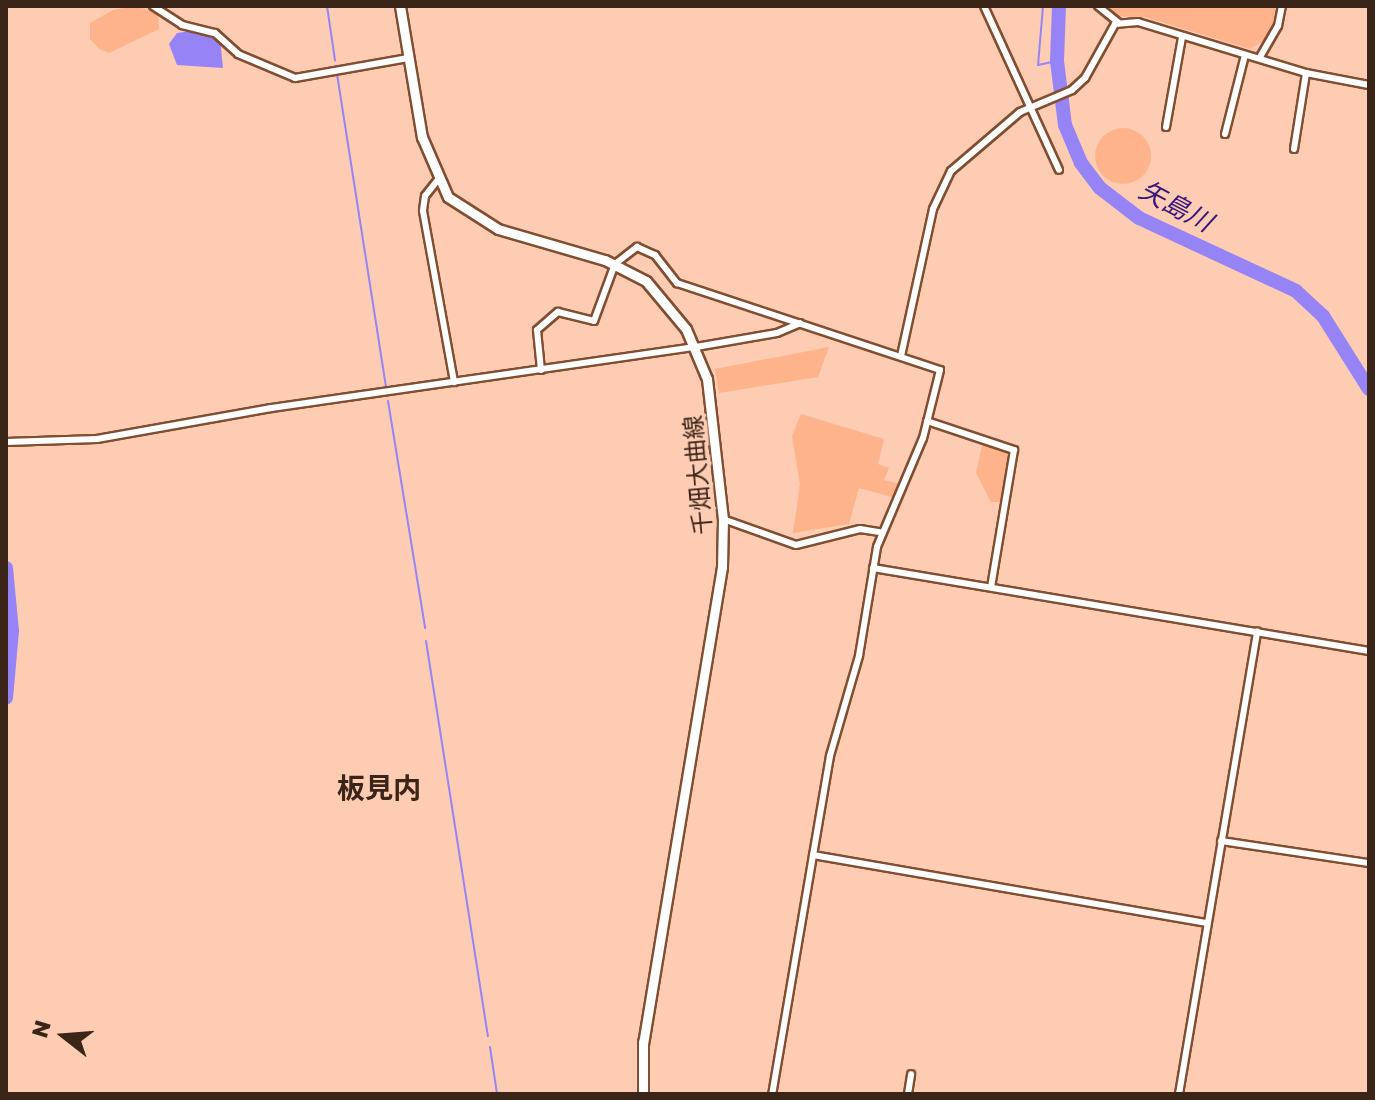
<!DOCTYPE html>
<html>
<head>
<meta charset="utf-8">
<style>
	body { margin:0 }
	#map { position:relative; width:1375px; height:1100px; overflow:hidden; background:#fdccb3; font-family:"Golos Text","Noto Sans JP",sans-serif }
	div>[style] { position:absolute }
	.green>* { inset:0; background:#feb38b }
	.round { border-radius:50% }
	.water>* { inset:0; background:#9684f6 }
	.stream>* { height:2px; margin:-1px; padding:0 1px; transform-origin:1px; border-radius:1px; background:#9684f6 }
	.river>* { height:14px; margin:-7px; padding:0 7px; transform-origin:7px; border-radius:7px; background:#9684f6 }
	.roads { filter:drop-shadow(2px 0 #814e31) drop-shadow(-2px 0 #814e31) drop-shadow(0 2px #814e31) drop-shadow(0 -2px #814e31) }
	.street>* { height:6px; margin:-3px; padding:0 3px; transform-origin:3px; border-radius:3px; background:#fff }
	.secondary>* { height:9px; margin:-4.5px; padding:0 4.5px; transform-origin:4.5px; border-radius:4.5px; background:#fff }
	span { translate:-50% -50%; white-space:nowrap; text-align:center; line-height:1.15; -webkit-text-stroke:7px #fdccb3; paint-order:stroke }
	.street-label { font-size:24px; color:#3b2418 }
	.water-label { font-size:26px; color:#36167c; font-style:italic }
	.quarter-label { font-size:28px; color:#3b2418; font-weight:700 }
	.frame { position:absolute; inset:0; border:8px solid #3b2418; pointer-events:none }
	.north { position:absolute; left:24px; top:996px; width:80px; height:80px; -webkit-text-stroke:6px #fdccb3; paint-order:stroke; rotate:287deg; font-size:22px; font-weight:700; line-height:32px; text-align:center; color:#3b2418 }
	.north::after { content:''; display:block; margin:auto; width:28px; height:36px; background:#3b2418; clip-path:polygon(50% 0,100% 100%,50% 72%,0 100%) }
</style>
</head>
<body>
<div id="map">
	<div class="green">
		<div style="clip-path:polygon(135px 6px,158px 13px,159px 29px,109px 53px,99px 49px,90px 39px,90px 23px,113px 10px)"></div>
		<div style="clip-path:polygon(1104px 6px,1276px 6px,1270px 37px,1250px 49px,1145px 17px,1115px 16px)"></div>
		<div class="round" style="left:1095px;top:128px;width:56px;height:56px"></div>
		<div style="clip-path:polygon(829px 347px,818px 377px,719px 393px,715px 369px)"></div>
		<div style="clip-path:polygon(801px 414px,884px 439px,878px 464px,889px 468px,884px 480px,899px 484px,896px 498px,859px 488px,849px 524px,793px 533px,800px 484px,792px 436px)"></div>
		<div style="clip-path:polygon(982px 445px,1008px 453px,1000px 502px,991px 502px,976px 473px)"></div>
	</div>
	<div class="water">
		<div style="clip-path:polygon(192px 31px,220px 39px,223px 68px,177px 65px,169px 44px,177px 33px)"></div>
	</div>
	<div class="stream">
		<div style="left:327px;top:6px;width:55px;rotate:81.6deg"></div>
		<div style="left:1043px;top:6px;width:59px;rotate:94.8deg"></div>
		<div style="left:1038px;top:65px;width:19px;rotate:-12deg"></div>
		<div style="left:337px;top:74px;width:318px;rotate:81.1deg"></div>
		<div style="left:388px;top:401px;width:230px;rotate:80.7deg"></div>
		<div style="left:426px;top:641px;width:400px;rotate:81.1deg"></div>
		<div style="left:490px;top:1047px;width:48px;rotate:81.5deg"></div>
	</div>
	<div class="river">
		<div style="left:1059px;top:6px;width:55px;rotate:92.1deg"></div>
		<div style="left:1057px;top:61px;width:64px;rotate:82.9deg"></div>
		<div style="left:1065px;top:125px;width:41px;rotate:67.2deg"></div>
		<div style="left:1081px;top:163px;width:31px;rotate:53deg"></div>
		<div style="left:1100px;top:188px;width:49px;rotate:37.6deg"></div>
		<div style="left:1139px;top:218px;width:173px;rotate:24.9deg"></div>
		<div style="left:1296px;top:291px;width:37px;rotate:43deg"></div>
		<div style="left:1323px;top:316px;width:86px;rotate:57.8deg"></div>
		<div style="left:6px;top:568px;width:63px;rotate:84.6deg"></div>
		<div style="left:12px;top:631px;width:67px;rotate:95.1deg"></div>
	</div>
	<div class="roads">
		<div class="street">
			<div style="left:153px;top:6px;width:35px;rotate:33deg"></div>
			<div style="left:182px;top:25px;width:34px;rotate:14deg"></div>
			<div style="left:215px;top:33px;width:31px;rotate:42deg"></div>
			<div style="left:238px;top:54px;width:62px;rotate:22.8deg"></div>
			<div style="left:295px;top:78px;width:115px;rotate:-10deg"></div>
			<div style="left:984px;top:6px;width:180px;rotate:65.4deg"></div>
			<div style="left:1098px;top:6px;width:27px;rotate:39deg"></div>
			<div style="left:1260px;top:57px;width:36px;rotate:-60deg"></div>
			<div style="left:1278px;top:26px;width:20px;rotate:-79deg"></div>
			<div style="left:1166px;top:127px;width:91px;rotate:-79.9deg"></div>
			<div style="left:1225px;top:134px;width:81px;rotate:-75.8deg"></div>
			<div style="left:1294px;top:149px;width:77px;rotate:-81deg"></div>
			<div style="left:437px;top:181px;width:19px;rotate:129deg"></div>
			<div style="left:425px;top:196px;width:15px;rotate:98deg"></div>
			<div style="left:423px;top:211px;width:174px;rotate:79.7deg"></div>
			<div style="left:901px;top:356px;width:150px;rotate:-77.7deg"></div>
			<div style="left:933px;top:209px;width:42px;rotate:-64.7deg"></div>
			<div style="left:951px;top:171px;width:91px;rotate:-40.5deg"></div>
			<div style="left:1020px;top:112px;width:56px;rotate:-22.9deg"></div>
			<div style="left:1072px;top:90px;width:18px;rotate:-43deg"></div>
			<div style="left:1085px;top:78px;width:62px;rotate:-60.9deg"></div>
			<div style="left:1115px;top:24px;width:23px;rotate:-5deg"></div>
			<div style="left:1138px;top:22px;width:176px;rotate:16.9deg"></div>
			<div style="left:1306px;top:73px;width:64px;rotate:10.8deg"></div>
			<div style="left:541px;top:370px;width:40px;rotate:-95.7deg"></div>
			<div style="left:537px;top:330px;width:28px;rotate:-41deg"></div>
			<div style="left:558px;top:312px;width:37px;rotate:14deg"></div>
			<div style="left:594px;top:321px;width:61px;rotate:-69.8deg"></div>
			<div style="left:615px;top:264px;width:28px;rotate:-38deg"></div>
			<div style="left:637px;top:247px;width:20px;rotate:24deg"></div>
			<div style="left:655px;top:255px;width:36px;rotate:52deg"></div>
			<div style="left:677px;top:283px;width:277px;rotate:18.3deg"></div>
			<div style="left:940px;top:370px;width:70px;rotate:104deg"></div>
			<div style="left:923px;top:438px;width:118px;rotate:112.9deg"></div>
			<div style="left:877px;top:547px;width:110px;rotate:99.4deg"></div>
			<div style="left:859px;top:656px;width:104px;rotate:106.2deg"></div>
			<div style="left:830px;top:756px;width:343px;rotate:99.7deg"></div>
			<div style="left:927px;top:421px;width:92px;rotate:18.4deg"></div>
			<div style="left:1014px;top:450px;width:139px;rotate:99.5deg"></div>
			<div style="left:6px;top:442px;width:91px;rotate:-1.9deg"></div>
			<div style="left:97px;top:439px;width:177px;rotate:-10.1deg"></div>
			<div style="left:271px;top:408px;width:429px;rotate:-8.2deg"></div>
			<div style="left:696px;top:347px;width:82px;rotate:-9.8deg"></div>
			<div style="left:777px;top:333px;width:25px;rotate:-23deg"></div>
			<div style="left:723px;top:519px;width:77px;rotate:19.6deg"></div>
			<div style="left:796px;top:545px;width:66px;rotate:-14deg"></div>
			<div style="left:860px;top:529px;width:20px;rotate:9deg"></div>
			<div style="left:873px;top:568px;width:503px;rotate:9.5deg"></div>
			<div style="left:1221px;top:841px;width:150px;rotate:8.5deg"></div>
			<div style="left:813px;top:855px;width:400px;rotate:9.8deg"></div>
			<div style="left:908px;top:1094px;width:20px;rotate:-81deg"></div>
			<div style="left:1179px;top:1094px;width:469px;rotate:-80.4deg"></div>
		</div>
		<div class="secondary">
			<div style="left:400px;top:6px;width:133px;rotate:80.5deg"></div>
			<div style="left:422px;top:137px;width:65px;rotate:66.6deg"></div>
			<div style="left:448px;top:197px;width:59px;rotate:32.6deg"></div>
			<div style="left:498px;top:229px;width:111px;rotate:16.2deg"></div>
			<div style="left:605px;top:260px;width:46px;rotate:27.1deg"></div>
			<div style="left:646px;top:281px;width:62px;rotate:50.2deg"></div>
			<div style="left:686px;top:329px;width:54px;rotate:67.2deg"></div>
			<div style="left:707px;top:379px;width:141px;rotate:83.5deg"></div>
			<div style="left:723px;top:519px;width:48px;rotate:91.2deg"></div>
			<div style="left:722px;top:567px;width:482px;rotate:99.4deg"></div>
			<div style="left:643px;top:1042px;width:52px;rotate:90deg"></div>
		</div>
	</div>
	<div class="street-label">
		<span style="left:697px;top:475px;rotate:-95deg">千畑大曲線</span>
	</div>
	<div class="water-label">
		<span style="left:1176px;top:206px;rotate:28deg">矢島川</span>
	</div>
	<div class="quarter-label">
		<span style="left:379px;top:788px">板見内</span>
	</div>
	<div class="frame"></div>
	<div class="north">N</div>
</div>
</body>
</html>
